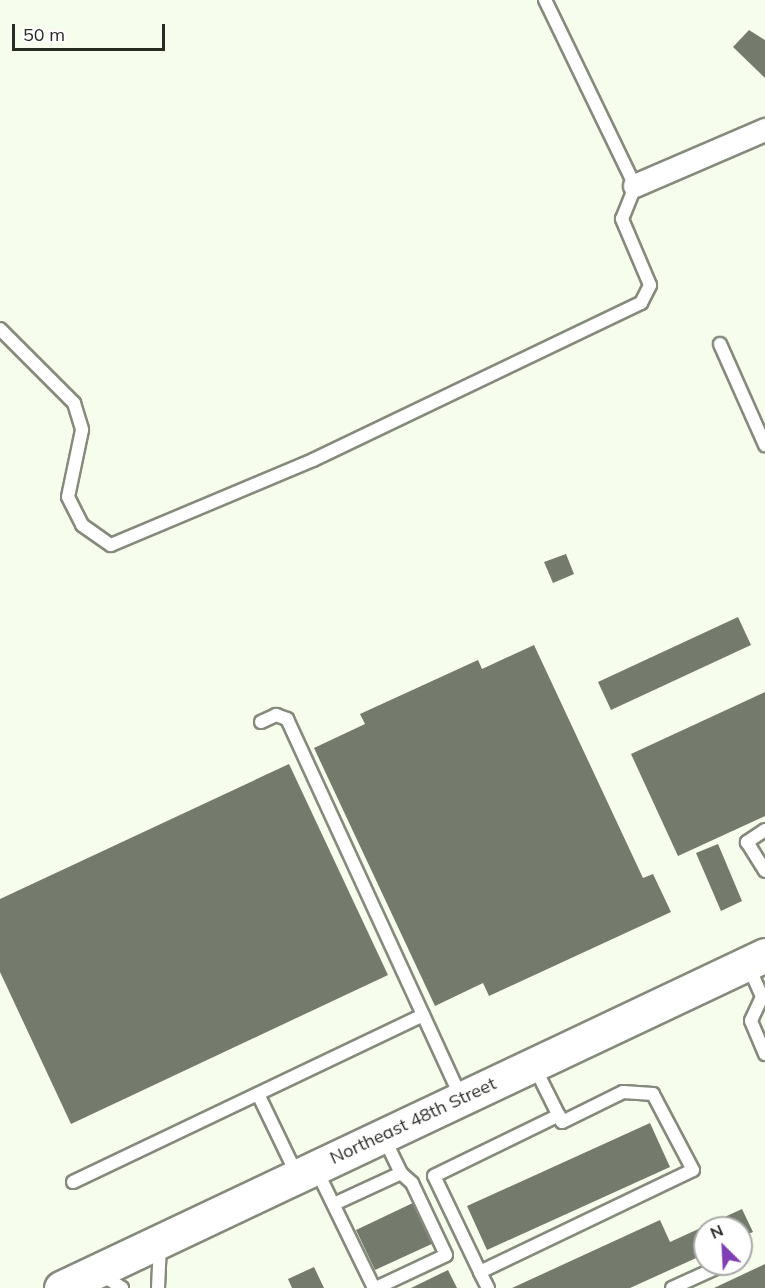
<!DOCTYPE html>
<html>
<head>
<meta charset="utf-8">
<style>
	body { margin:0 }
	#map { position:relative; width:765px; height:1288px; overflow:hidden; background:#f6fded; font-family:Mulish,sans-serif }
	div>[style] { position:absolute }
	.building>* { inset:0; background:#747a6c }
	.roads { filter:drop-shadow(2px 0 #848b7c) drop-shadow(-2px 0 #848b7c) drop-shadow(0 2px #848b7c) drop-shadow(0 -2px #848b7c) }
	.lane>* { height:12px; margin:-6px; padding:0 6px; transform-origin:6px; border-radius:6px; background:#fff }
	.street>* { height:22px; margin:-11px; padding:0 11px; transform-origin:11px; border-radius:11px; background:#fff }
	.secondary>* { height:33px; margin:-16.5px; padding:0 16.5px; transform-origin:16.5px; border-radius:16.5px; background:#fff }
	span { translate:-50% -50%; white-space:nowrap; text-align:center; line-height:1.15; -webkit-text-stroke:5px #fff; paint-order:stroke }
	.street-label { font-size:18px; color:#292c25 }
	.north { position:absolute; left:693px; top:1216px; width:60px; height:60px; box-sizing:border-box; background:#fff; border:2px solid #a9aba8; border-radius:50%; rotate:336deg; font-size:16px; font-weight:700; line-height:24px; text-align:center; color:#292c25 }
	.north::after { content:''; display:block; margin:auto; width:21px; height:27px; background:#803fb4; clip-path:polygon(50% 0,100% 100%,50% 72%,0 100%) }
	.scale { position:absolute; left:12px; top:24px; width:153px; height:27px; box-sizing:border-box; border:3px solid #292c25; border-top:0; padding-left:8px; font-size:18px; line-height:21px; white-space:nowrap; color:#292c25; -webkit-text-stroke:4px #fff; paint-order:stroke }
</style>
</head>
<body>
<div id="map">
	<div class="building">
		<div style="clip-path:polygon(749px 30px,765px 40px,765px 78px,733px 47px)"></div>
		<div style="clip-path:polygon(566px 554px,574px 574px,553px 583px,544px 562px)"></div>
		<div style="clip-path:polygon(738px 617px,751px 645px,611px 710px,598px 682px)"></div>
		<div style="clip-path:polygon(534px 645px,643px 878px,653px 874px,671px 912px,489px 996px,483px 983px,435px 1006px,314px 748px,365px 724px,360px 714px,478px 660px,482px 669px)"></div>
		<div style="clip-path:polygon(765px 692px,765px 816px,678px 856px,631px 754px)"></div>
		<div style="clip-path:polygon(289px 764px,388px 975px,71px 1124px,0 972px,0 899px)"></div>
		<div style="clip-path:polygon(718px 844px,742px 901px,721px 911px,696px 853px)"></div>
		<div style="clip-path:polygon(650px 1123px,670px 1167px,487px 1250px,467px 1206px)"></div>
		<div style="clip-path:polygon(417px 1201px,436px 1242px,375px 1270px,356px 1230px)"></div>
		<div style="clip-path:polygon(742px 1209px,753px 1232px,741px 1237px,741px 1228px,705px 1228px,705px 1254px,630px 1288px,512px 1288px,660px 1220px,670px 1242px)"></div>
		<div style="clip-path:polygon(765px 1264px,765px 1288px,714px 1288px)"></div>
		<div style="clip-path:polygon(314px 1267px,324px 1288px,292px 1288px,288px 1279px)"></div>
		<div style="clip-path:polygon(448px 1270px,457px 1288px,411px 1288px)"></div>
	</div>
	<div class="roads">
		<div class="lane">
			<div style="left:0;top:329px;width:105px;rotate:45deg"></div>
			<div style="left:74px;top:403px;width:28px;rotate:73deg"></div>
			<div style="left:82px;top:430px;width:68px;rotate:101.8deg"></div>
			<div style="left:68px;top:497px;width:31px;rotate:63deg"></div>
			<div style="left:82px;top:525px;width:35px;rotate:35deg"></div>
			<div style="left:111px;top:545px;width:219px;rotate:-22.8deg"></div>
			<div style="left:313px;top:460px;width:364px;rotate:-25.6deg"></div>
			<div style="left:641px;top:303px;width:20px;rotate:-63deg"></div>
			<div style="left:650px;top:285px;width:72px;rotate:-113deg"></div>
			<div style="left:622px;top:219px;width:35px;rotate:-68deg"></div>
			<div style="left:635px;top:186px;width:207px;rotate:-115.8deg"></div>
			<div style="left:720px;top:344px;width:111px;rotate:66deg"></div>
			<div style="left:261px;top:722px;width:17px;rotate:-25deg"></div>
			<div style="left:276px;top:715px;width:12px;rotate:20deg"></div>
			<div style="left:287px;top:719px;width:416px;rotate:65.3deg"></div>
			<div style="left:765px;top:830px;width:22px;rotate:146deg"></div>
			<div style="left:747px;top:842px;width:34px;rotate:58deg"></div>
			<div style="left:748px;top:965px;width:35px;rotate:66deg"></div>
			<div style="left:762px;top:997px;width:26px;rotate:115deg"></div>
			<div style="left:751px;top:1021px;width:36px;rotate:67deg"></div>
			<div style="left:258px;top:1094px;width:90px;rotate:64.3deg"></div>
			<div style="left:316px;top:1169px;width:132px;rotate:64deg"></div>
			<div style="left:73px;top:1182px;width:388px;rotate:-25.5deg"></div>
			<div style="left:334px;top:1204px;width:74px;rotate:-24.8deg"></div>
			<div style="left:401px;top:1173px;width:39px;rotate:-116deg"></div>
			<div style="left:480px;top:1272px;width:106px;rotate:-115.6deg"></div>
			<div style="left:434px;top:1176px;width:139px;rotate:-26deg"></div>
			<div style="left:100px;top:1274px;width:26px;rotate:32deg"></div>
			<div style="left:158px;top:1288px;width:44px;rotate:-87.4deg"></div>
			<div style="left:376px;top:1288px;width:77px;rotate:-25.2deg"></div>
			<div style="left:446px;top:1255px;width:80px;rotate:-115.3deg"></div>
			<div style="left:412px;top:1183px;width:15px;rotate:-138deg"></div>
			<div style="left:488px;top:1288px;width:18px;rotate:-117deg"></div>
			<div style="left:480px;top:1272px;width:236px;rotate:-25.6deg"></div>
			<div style="left:693px;top:1170px;width:86px;rotate:-117.8deg"></div>
			<div style="left:653px;top:1094px;width:30px;rotate:-176deg"></div>
			<div style="left:623px;top:1092px;width:68px;rotate:153.8deg"></div>
			<div style="left:562px;top:1122px;width:63px;rotate:-116.6deg"></div>
			<div style="left:672px;top:1288px;width:58px;rotate:-24.4deg"></div>
		</div>
		<div class="street">
			<div style="left:635px;top:186px;width:142px;rotate:-23.3deg"></div>
		</div>
		<div class="secondary">
			<div style="left:61px;top:1288px;width:779px;rotate:-25.31deg"></div>
		</div>
	</div>
	<div class="street-label">
		<span style="left:413px;top:1121px;rotate:-25deg">Northeast 48th Street</span>
	</div>
	<div class="north">N</div>
	<div class="scale">50 m</div>
</div>
</body>
</html>
